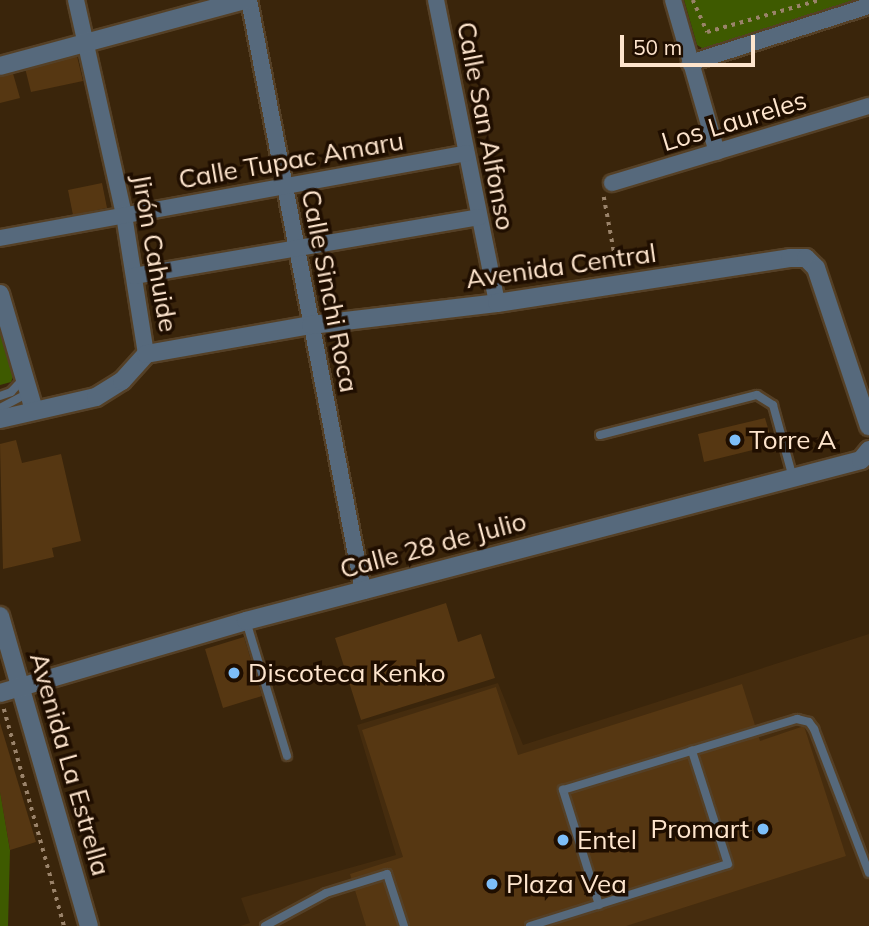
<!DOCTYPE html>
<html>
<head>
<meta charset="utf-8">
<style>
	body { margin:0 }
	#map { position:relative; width:869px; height:926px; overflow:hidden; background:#3a250b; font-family:Mulish,sans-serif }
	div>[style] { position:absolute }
	.built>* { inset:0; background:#452c0e }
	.green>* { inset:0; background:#3e5a00 }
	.building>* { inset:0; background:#563712 }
	.path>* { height:3.5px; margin-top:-1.75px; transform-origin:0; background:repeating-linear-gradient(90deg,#9a836a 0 3.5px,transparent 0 8.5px) }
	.roads { filter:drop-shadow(2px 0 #554026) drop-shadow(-2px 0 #554026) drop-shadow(0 2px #554026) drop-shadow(0 -2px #554026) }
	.service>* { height:8px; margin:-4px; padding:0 4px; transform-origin:4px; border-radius:4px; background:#56697c }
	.minor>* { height:16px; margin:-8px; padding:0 8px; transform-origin:8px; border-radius:8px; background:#56697c }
	.tertiary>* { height:18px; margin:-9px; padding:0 9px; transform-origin:9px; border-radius:9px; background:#56697c }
	.dots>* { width:19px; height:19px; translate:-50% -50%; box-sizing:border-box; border:4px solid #1f0e00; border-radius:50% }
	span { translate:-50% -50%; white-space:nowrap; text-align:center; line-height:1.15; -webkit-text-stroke:7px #1f0e00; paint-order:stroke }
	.street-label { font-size:26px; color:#fee5cd }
	.poi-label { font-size:26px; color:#fee5cd }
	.left { translate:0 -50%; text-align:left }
	.right { translate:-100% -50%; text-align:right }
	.scale { position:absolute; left:620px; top:35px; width:135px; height:32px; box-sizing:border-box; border:4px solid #fee5cd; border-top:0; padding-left:9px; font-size:21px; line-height:24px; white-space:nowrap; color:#fee5cd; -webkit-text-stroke:5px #1f0e00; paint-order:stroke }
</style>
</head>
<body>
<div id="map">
	<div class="built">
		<div style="clip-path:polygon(869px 634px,869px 926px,240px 926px,250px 923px,241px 898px,396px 855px,357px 725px,498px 683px,523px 745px)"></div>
	</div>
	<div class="green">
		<div style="clip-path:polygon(684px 0,869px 0,707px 51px,697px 45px)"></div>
		<div style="clip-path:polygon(0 321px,15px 372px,11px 382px,0 385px)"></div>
		<div style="clip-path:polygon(0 790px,10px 850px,8px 926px,0 926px)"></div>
	</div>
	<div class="building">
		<div style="clip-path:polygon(77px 56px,83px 81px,31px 92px,25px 68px)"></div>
		<div style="clip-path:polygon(12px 70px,20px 98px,0 103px,0 73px)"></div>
		<div style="clip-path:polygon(102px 183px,107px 208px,73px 215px,68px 190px)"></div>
		<div style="clip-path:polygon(765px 418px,773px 445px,704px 462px,698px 434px)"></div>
		<div style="clip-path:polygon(16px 440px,22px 463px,61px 454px,81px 541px,52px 548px,54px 557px,3px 569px,0 444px)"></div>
		<div style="clip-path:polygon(446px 603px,458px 642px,481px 634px,495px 678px,361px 720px,335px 638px)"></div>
		<div style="clip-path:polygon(244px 637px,262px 696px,223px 708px,205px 649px)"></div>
		<div style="clip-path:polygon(742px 684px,760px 741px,804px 726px,846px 856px,626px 926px,366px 926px,350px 874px,403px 857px,362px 730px,496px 687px,518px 755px)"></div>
		<div style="clip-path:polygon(0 723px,36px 842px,10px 850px,0 792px)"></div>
	</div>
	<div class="path">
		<div style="left:693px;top:0;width:35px;rotate:66deg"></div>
		<div style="left:707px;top:32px;width:117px;rotate:-15.8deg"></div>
		<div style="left:604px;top:197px;width:72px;rotate:79.6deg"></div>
		<div style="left:4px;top:709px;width:225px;rotate:74.5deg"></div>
	</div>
	<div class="roads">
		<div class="service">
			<div style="left:0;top:396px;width:12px;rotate:-20deg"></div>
			<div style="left:11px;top:392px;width:19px;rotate:-47deg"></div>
			<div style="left:0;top:408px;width:32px;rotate:-28deg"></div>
			<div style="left:600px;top:435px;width:162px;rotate:-14.3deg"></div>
			<div style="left:757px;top:395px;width:19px;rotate:32deg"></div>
			<div style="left:773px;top:405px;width:76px;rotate:74.7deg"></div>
			<div style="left:246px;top:621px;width:141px;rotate:73.1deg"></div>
			<div style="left:599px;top:905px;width:121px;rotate:-107.4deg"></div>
			<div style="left:563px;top:790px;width:245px;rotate:-16.9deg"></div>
			<div style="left:797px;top:719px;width:12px;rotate:14deg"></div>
			<div style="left:809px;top:722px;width:9px;rotate:54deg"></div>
			<div style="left:814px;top:729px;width:154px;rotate:69.1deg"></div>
			<div style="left:265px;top:926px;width:69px;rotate:-28.4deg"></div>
			<div style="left:326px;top:893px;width:64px;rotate:-17.3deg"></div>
			<div style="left:387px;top:874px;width:55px;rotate:71.9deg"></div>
			<div style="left:530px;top:926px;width:207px;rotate:-17.4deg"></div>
			<div style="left:728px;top:864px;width:119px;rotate:-107.7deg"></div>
		</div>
		<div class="minor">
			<div style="left:76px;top:0;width:220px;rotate:77.4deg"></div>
			<div style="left:124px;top:215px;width:141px;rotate:81deg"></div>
			<div style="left:249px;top:0;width:602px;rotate:79.08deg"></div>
			<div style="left:436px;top:0;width:309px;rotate:78.6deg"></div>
			<div style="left:673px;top:0;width:158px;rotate:73.9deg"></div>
			<div style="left:690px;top:63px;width:188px;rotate:-17.7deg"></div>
			<div style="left:612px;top:183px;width:268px;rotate:-16.7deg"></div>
			<div style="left:0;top:238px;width:474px;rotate:-10.3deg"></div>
			<div style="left:134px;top:276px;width:350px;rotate:-9.7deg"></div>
		</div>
		<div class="tertiary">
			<div style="left:0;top:66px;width:253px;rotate:-15.1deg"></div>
			<div style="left:0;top:294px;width:121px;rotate:73.7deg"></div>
			<div style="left:0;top:419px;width:98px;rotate:-12.9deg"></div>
			<div style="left:96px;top:397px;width:31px;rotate:-32deg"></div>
			<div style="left:122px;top:381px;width:36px;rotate:-48deg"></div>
			<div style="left:146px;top:354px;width:168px;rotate:-10deg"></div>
			<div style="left:311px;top:325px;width:187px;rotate:-6.7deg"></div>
			<div style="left:497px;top:303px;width:296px;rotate:-8.7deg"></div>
			<div style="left:790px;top:258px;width:16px"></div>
			<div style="left:806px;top:258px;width:14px;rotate:45deg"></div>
			<div style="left:816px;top:268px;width:167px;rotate:71.5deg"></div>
			<div style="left:0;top:616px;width:323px;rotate:74deg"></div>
			<div style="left:0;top:693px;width:256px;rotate:-16.3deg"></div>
			<div style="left:246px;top:621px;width:636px;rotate:-14.67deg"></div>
			<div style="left:861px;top:460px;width:13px;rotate:-51deg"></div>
		</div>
	</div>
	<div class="dots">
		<div style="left:735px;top:440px;background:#7dbef9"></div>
		<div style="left:234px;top:673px;background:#7dbef9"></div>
		<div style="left:763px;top:829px;background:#7dbef9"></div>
		<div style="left:563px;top:840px;background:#7dbef9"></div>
		<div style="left:492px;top:884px;background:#7dbef9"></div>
	</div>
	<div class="street-label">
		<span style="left:734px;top:121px;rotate:-17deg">Los Laureles</span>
		<span style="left:486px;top:126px;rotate:79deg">Calle San Alfonso</span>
		<span style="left:291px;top:160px;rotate:-10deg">Calle Tupac Amaru</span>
		<span style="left:155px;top:253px;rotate:80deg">Jirón Cahuide</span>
		<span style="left:561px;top:266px;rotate:-8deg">Avenida Central</span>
		<span style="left:330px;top:291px;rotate:79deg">Calle Sinchi Roca</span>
		<span style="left:433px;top:545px;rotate:-15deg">Calle 28 de Julio</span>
		<span style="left:70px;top:764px;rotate:74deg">Avenida La Estrella</span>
	</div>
	<div class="poi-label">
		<span class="left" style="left:749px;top:440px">Torre A</span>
		<span class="left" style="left:248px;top:673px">Discoteca Kenko</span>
		<span class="right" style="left:749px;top:829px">Promart</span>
		<span class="left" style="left:577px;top:840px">Entel</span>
		<span class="left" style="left:506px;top:884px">Plaza Vea</span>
	</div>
	<div class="scale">50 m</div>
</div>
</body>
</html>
